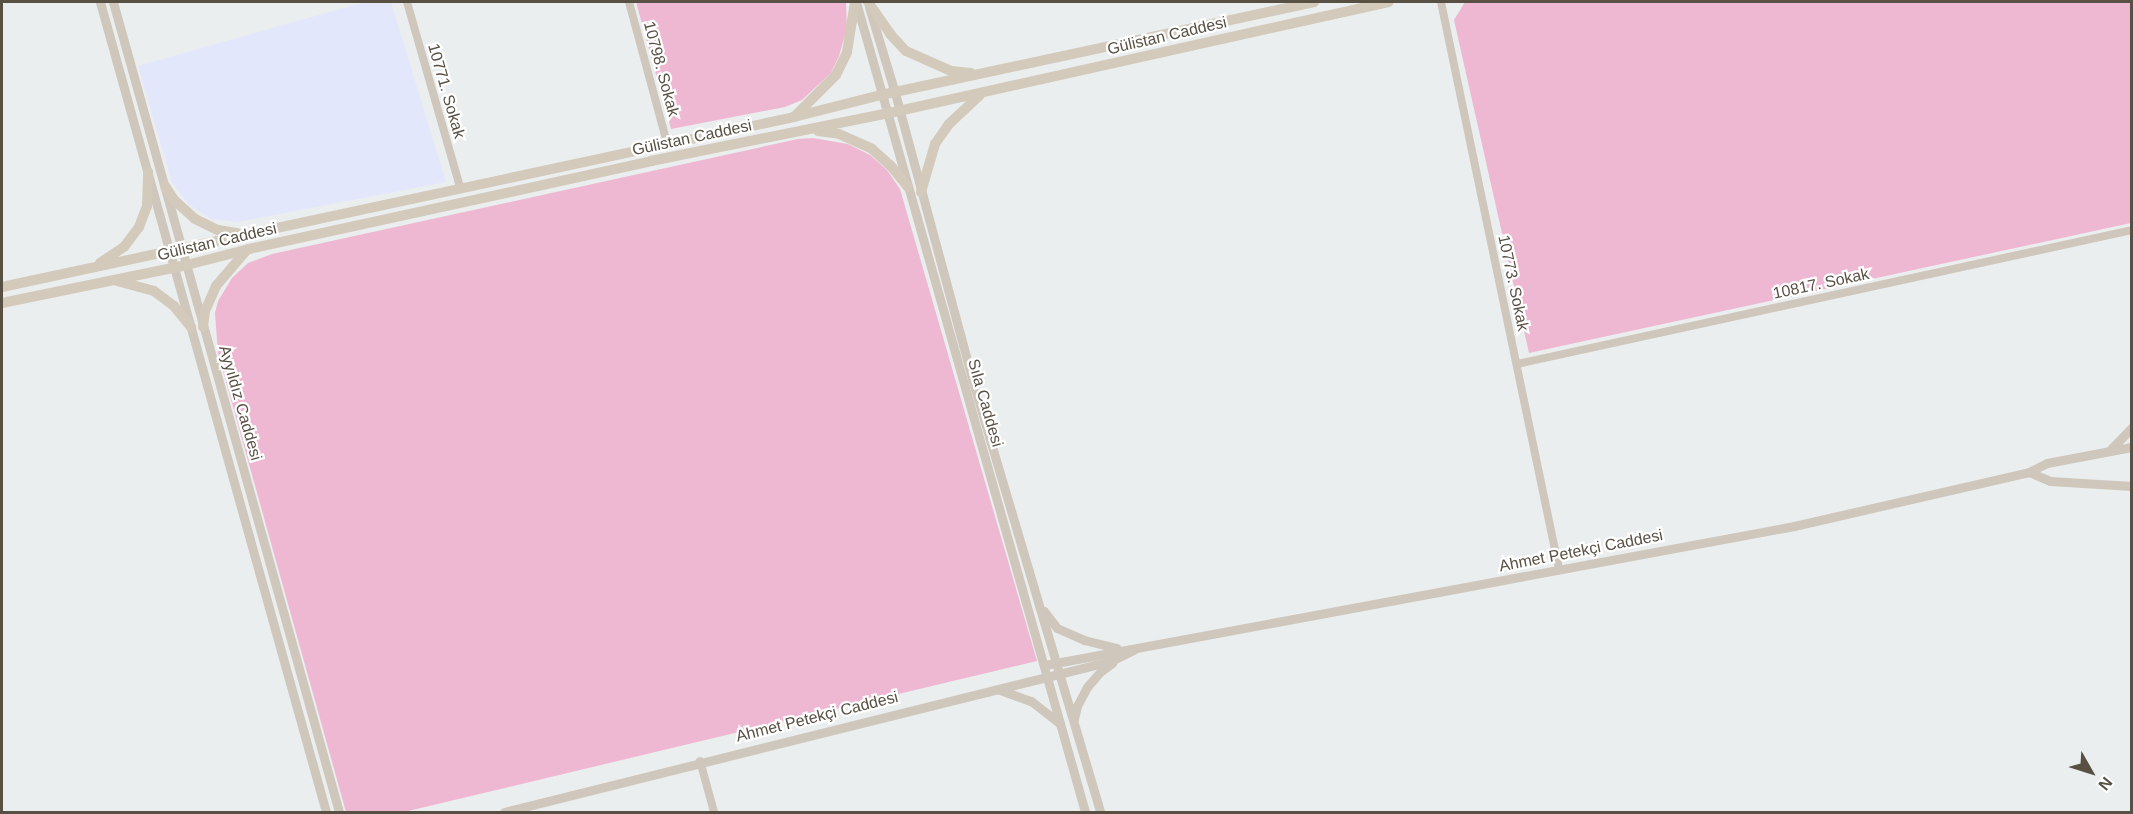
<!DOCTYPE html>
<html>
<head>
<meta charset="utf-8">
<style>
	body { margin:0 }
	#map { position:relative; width:2133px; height:814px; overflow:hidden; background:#ebeeef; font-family:Helvetica,sans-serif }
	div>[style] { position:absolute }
	.commercial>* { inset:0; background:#e3e7fb }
	.green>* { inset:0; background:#eeb8d3 }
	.minor>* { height:8px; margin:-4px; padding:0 4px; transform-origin:4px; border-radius:4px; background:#cfc7bc }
	.tertiary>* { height:9px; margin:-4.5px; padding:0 4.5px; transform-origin:4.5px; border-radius:4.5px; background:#cfc7bc }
	.secondary>* { height:10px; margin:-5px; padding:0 5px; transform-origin:5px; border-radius:5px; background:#d3cabb }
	span { translate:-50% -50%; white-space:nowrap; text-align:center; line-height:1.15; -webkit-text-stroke:4.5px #fff; paint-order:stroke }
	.street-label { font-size:16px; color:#595044 }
	.frame { position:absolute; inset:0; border:3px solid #595044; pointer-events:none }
	.north { position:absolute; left:2061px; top:742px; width:60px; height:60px; -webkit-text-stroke:4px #fff; paint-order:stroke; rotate:129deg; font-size:16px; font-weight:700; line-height:24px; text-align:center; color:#595044 }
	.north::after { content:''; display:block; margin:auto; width:21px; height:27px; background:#595044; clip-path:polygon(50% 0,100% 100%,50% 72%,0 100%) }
</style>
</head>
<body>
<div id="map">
	<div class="commercial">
		<div style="clip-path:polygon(365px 2px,391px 2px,446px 182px,238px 222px,211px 219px,188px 204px,172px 182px,138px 66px)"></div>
	</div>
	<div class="green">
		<div style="clip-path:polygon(636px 2px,846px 2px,847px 28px,839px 56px,831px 73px,802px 100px,785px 107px,671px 129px)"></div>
		<div style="clip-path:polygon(1465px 2px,2131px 2px,2131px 223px,1529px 353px,1454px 20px)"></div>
		<div style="clip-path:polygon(813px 138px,848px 144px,870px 155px,887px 170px,900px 189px,1037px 661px,404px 812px,346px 812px,218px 353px,215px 313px,218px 301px,232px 278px,248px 263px,272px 254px,798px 139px)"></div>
	</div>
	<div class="minor">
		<div style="left:407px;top:2px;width:192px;rotate:74deg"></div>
		<div style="left:629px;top:2px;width:146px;rotate:74.9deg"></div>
		<div style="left:1441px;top:2px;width:579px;rotate:78.24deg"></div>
		<div style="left:1517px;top:364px;width:629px;rotate:-12.29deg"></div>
		<div style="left:700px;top:761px;width:53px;rotate:74.6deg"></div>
	</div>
	<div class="tertiary">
		<div style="left:100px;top:2px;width:841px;rotate:74.41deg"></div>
		<div style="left:113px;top:2px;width:841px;rotate:74.41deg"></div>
		<div style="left:856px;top:2px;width:842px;rotate:74.21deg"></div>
		<div style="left:869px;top:7px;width:90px;rotate:73.2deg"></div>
		<div style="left:895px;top:93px;width:296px;rotate:74.9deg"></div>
		<div style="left:972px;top:379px;width:452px;rotate:73.5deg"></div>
		<div style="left:2111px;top:449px;width:30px;rotate:-46deg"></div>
		<div style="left:2029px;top:472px;width:23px;rotate:23deg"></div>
		<div style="left:2050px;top:481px;width:82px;rotate:3.5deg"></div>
		<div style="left:1044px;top:611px;width:21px;rotate:53deg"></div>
		<div style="left:1057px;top:628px;width:30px;rotate:24deg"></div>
		<div style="left:1084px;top:640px;width:34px;rotate:14deg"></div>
		<div style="left:1045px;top:665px;width:762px;rotate:-10.51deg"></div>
		<div style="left:1794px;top:526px;width:241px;rotate:-12.9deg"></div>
		<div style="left:2029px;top:472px;width:20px;rotate:-27deg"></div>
		<div style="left:2047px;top:463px;width:86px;rotate:-10.7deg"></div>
		<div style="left:1000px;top:690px;width:33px;rotate:20deg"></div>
		<div style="left:1031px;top:701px;width:37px;rotate:38deg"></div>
		<div style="left:1074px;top:719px;width:13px;rotate:-77deg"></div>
		<div style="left:1077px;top:706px;width:21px;rotate:-62deg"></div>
		<div style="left:1087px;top:687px;width:21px;rotate:-49deg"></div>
		<div style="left:1101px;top:671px;width:14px;rotate:-36deg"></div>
		<div style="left:504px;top:812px;width:625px;rotate:-13.97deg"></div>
		<div style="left:1111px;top:661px;width:25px;rotate:-26deg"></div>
	</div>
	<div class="secondary">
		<div style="left:868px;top:2px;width:39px;rotate:55deg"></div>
		<div style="left:890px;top:34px;width:23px;rotate:47deg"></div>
		<div style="left:906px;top:51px;width:49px;rotate:24deg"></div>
		<div style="left:951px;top:71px;width:20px;rotate:6deg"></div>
		<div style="left:795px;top:116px;width:58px;rotate:-45deg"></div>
		<div style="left:836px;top:75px;width:25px;rotate:-64deg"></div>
		<div style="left:847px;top:52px;width:51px;rotate:-80.9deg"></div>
		<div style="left:818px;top:131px;width:21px;rotate:8deg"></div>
		<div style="left:839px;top:134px;width:36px;rotate:24deg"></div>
		<div style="left:872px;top:149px;width:25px;rotate:42deg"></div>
		<div style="left:891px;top:166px;width:27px;rotate:51deg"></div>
		<div style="left:165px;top:186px;width:17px;rotate:57deg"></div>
		<div style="left:174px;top:200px;width:28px;rotate:42deg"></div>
		<div style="left:195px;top:219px;width:25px;rotate:26deg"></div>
		<div style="left:218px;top:230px;width:20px;rotate:9deg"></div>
		<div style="left:921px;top:192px;width:50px;rotate:-73.7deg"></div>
		<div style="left:935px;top:144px;width:24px;rotate:-55deg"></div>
		<div style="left:949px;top:124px;width:42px;rotate:-43.1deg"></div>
		<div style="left:100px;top:263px;width:29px;rotate:-34deg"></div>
		<div style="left:124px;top:247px;width:25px;rotate:-53deg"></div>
		<div style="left:139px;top:227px;width:22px;rotate:-69deg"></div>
		<div style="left:147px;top:206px;width:34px;rotate:-88deg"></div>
		<div style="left:117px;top:281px;width:38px;rotate:15deg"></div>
		<div style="left:154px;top:291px;width:25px;rotate:37deg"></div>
		<div style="left:174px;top:306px;width:27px;rotate:51deg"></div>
		<div style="left:2px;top:287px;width:810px;rotate:-12.11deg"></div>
		<div style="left:794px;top:117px;width:90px;rotate:-14.2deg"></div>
		<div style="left:881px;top:95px;width:443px;rotate:-12.1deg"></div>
		<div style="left:2px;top:303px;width:189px;rotate:-11.6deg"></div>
		<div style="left:187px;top:265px;width:64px;rotate:-14.5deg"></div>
		<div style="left:249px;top:249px;width:412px;rotate:-12.3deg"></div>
		<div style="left:651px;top:161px;width:239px;rotate:-11.4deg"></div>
		<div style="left:885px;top:114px;width:516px;rotate:-12.53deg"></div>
		<div style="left:203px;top:327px;width:16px;rotate:-83deg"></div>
		<div style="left:205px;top:311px;width:27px;rotate:-66deg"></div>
		<div style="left:216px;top:286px;width:46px;rotate:-49.4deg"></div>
	</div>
	<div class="street-label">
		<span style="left:1167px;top:36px;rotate:-13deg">Gülistan Caddesi</span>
		<span style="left:661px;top:69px;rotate:75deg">10798. Sokak</span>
		<span style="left:446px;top:91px;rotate:74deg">10771. Sokak</span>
		<span style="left:692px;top:138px;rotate:-12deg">Gülistan Caddesi</span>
		<span style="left:217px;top:242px;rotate:-13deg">Gülistan Caddesi</span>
		<span style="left:1513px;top:283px;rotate:78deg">10773. Sokak</span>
		<span style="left:1821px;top:284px;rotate:-12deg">10817. Sokak</span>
		<span style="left:240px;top:403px;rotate:74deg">Ayyıldız Caddesi</span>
		<span style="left:985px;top:403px;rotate:74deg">Sıla Caddesi</span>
		<span style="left:1581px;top:551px;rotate:-11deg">Ahmet Petekçi Caddesi</span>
		<span style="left:817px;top:717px;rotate:-14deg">Ahmet Petekçi Caddesi</span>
	</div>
	<div class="frame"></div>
	<div class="north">N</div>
</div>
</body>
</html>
